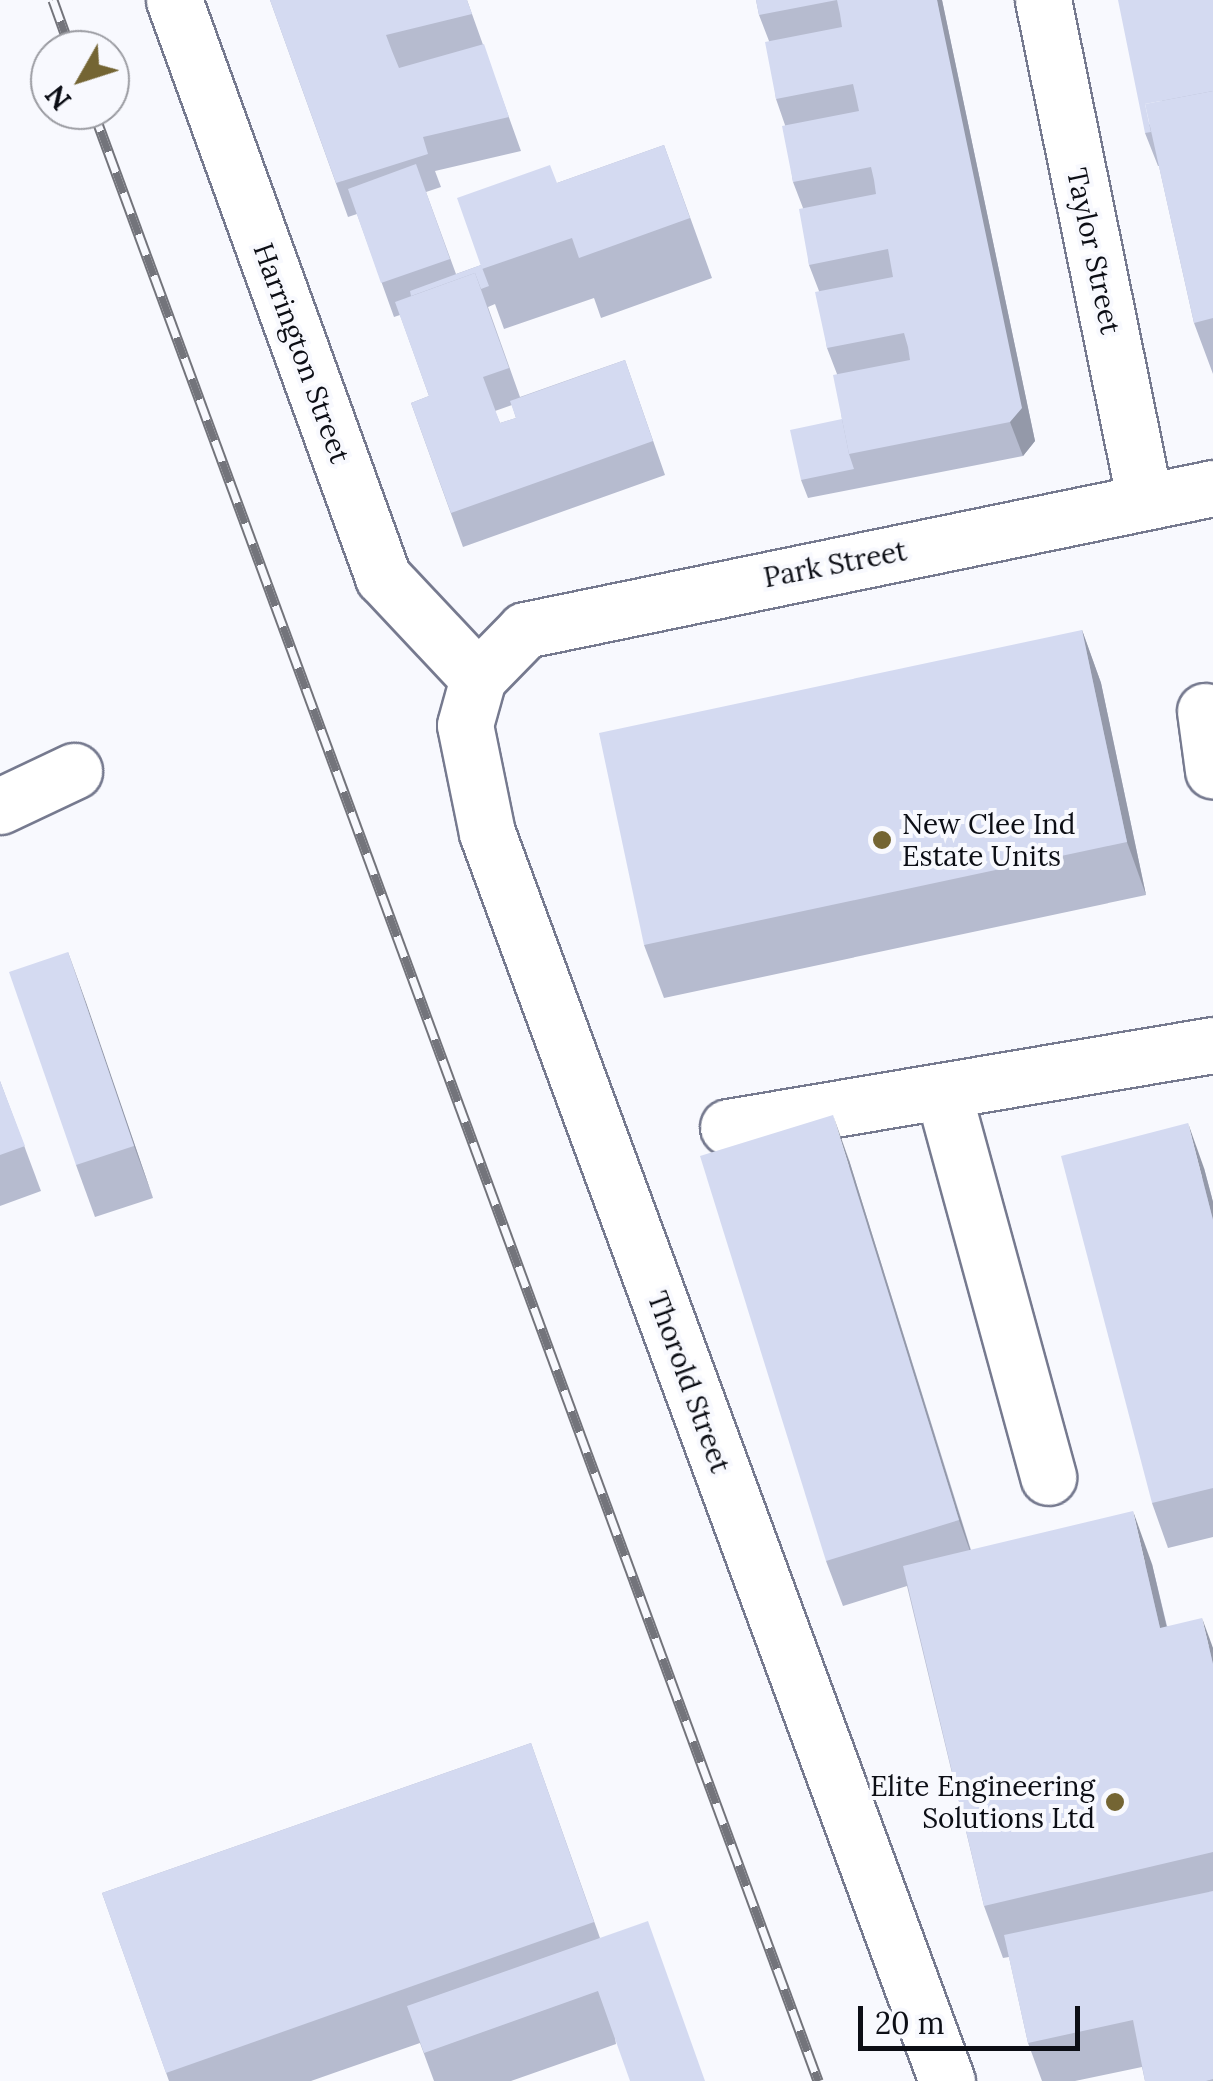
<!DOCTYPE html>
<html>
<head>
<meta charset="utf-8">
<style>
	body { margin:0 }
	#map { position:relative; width:1213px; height:2081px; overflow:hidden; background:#f8f9fe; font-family:Lora,serif }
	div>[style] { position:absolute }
	.roads { filter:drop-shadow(2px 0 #767a8f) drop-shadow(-2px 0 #767a8f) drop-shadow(0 2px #767a8f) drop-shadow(0 -2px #767a8f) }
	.minor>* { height:55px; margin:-27.5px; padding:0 27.5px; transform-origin:27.5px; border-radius:27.5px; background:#fff }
	.rail>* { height:11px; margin-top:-5.5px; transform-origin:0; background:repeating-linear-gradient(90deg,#f8f9fe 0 22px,#73747b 0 44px); box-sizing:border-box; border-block:2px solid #73747b }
	.wall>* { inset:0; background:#b6bbcf }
	.shaded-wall>* { inset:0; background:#9499a9 }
	.building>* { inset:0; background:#d4daf1 }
	.dots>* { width:28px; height:28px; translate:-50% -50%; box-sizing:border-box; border:5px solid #f8f9fe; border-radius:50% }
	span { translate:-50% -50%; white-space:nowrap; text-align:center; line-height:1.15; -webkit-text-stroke:8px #f8f9fe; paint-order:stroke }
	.street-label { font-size:28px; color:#0c0e15 }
	.poi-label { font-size:28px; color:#0c0e15 }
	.left { translate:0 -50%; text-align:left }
	.right { translate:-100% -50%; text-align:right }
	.north { position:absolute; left:30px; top:30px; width:100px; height:100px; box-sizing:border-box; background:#f8f9fe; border:2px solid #9a9ba1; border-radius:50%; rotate:231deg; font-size:28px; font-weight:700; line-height:40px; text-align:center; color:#0c0e15 }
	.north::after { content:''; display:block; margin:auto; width:35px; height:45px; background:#746533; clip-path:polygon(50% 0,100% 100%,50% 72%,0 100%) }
	.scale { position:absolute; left:858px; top:2006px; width:222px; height:45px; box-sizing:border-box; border:5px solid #0c0e15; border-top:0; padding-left:12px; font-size:30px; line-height:35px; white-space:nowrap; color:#0c0e15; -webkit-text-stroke:8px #f8f9fe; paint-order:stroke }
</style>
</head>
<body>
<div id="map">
	<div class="roads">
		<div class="minor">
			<div style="left:174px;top:0;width:614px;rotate:70.09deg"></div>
			<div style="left:383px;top:577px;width:139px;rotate:46.8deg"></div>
			<div style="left:1043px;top:0;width:512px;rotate:78.51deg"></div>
			<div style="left:1205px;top:711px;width:60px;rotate:82.3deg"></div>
			<div style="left:0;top:806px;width:82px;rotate:-25.3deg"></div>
			<div style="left:943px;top:1092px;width:399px;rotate:74.7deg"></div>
			<div style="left:728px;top:1127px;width:492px;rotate:-9.6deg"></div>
			<div style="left:947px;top:2081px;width:1330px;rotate:-110.23deg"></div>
			<div style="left:487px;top:833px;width:110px;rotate:-101.5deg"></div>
			<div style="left:465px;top:725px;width:49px;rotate:-74.5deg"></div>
			<div style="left:478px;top:678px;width:67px;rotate:-45.6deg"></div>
			<div style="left:525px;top:630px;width:703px;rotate:-11.66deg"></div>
		</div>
	</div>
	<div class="rail">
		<div style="left:53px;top:0;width:53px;rotate:70.2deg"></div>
		<div style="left:93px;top:110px;width:2100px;rotate:69.8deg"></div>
	</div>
	<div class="wall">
		<div style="clip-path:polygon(evenodd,270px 0,467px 0,521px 151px,435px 171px,441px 187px,426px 192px,456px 274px,481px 265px,557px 183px,664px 145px,712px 278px,601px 318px,594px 298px,504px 329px,495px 304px,488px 307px,520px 397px,625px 360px,665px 475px,463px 547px,411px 403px,429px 396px,400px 315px,394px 317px,357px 214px,348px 217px,270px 0,512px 405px,516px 418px,500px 423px,495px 411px,512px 405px)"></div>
		<div style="clip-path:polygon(756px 0,942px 0,1035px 441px,1023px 456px,808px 498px,801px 480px,842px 419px,837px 374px,827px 348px,819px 291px,809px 265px,803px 208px,793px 182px,785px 125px,776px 99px,769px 41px,759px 15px)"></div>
		<div style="clip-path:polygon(1213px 0,1213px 374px,1194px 323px,1159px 166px,1158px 166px,1145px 133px)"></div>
		<div style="clip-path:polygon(1082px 630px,1101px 683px,1146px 895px,664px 998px,644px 945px)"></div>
		<div style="clip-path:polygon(68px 952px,153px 1198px,95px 1217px,76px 1165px)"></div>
		<div style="clip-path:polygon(0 1081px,41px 1191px,0 1206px)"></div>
		<div style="clip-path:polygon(849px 1160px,971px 1550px,1152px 1564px,1167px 1626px,1213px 1648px,1213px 2081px,1145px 2081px,1142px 2067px,1075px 2081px,1042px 2081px,1028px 2043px,1009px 1957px,1003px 1958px,984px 1906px,907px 1586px,843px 1606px,826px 1561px)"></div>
		<div style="clip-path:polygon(1204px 1168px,1213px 1202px,1213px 1537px,1168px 1548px,1152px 1503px)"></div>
		<div style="clip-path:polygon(531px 1743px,600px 1938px,616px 2044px,511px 2081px,434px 2081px,420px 2043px,311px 2081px,169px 2081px,102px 1893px)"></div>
	</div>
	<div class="shaded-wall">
		<div style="clip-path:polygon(937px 0,942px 0,1035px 441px,1023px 456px,1010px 422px)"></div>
		<div style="clip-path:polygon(1082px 630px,1101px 683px,1146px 895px,1127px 842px)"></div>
		<div style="clip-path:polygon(68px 952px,87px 1005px,153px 1198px,134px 1146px)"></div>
		<div style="clip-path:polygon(833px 1115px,849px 1160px,975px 1565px,959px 1520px)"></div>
		<div style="clip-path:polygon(1188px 1123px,1204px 1168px,1213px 1202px,1213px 1220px)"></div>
		<div style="clip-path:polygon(1133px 1511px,1152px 1564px,1179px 1680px,1160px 1628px)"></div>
		<div style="clip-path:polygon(1202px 1618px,1213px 1648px,1213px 1664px)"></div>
	</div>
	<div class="building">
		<div style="clip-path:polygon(270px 0,467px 0,472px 14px,386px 35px,392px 51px,399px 68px,484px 44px,509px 117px,423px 137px,428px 154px,336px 183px)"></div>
		<div style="clip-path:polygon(756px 0,937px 0,1022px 408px,1010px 422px,849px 454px,833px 375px,910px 360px,908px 347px,904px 333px,827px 348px,815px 292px,893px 277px,888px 249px,809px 265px,799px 209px,876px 194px,874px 180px,871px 167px,793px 182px,782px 126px,859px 111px,856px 97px,853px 84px,776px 99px,765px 42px,842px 27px,840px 14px,837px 0,759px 15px)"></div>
		<div style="clip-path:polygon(1118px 0,1213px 0,1213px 91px,1145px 104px,1151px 132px,1145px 133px)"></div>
		<div style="clip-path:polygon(1213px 91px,1213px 318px,1194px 323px,1145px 104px)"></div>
		<div style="clip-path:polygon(664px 145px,690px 218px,579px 258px,572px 238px,482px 269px,457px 198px,550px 165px,557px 183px)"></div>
		<div style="clip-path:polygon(416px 164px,450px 259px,381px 283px,348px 189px)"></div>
		<div style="clip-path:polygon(481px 265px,489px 286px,481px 289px,475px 273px,411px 296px,410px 291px)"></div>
		<div style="clip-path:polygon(475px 273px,509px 368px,483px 377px,500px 423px,516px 418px,510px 401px,625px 360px,653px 441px,451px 513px,411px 403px,429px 396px,395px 302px)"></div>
		<div style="clip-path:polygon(842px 419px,849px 454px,854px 469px,801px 480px,790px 430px)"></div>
		<div style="clip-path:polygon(1082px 630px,1127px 842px,644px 945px,599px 733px)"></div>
		<div style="clip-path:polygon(68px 952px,134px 1146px,76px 1165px,9px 972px)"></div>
		<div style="clip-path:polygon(0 1081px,25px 1146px,0 1155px)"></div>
		<div style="clip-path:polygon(833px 1115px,959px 1520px,826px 1561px,700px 1156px)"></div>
		<div style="clip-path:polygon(1188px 1123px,1213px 1220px,1213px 1488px,1152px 1503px,1061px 1156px)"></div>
		<div style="clip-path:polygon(1133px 1511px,1160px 1628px,1202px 1618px,1213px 1664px,1213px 1852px,984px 1906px,903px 1566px)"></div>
		<div style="clip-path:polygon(531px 1743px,594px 1922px,166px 2073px,102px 1893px)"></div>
		<div style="clip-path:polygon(1213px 1891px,1213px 2079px,1206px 2081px,1145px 2081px,1133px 2020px,1028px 2043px,1004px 1935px)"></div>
		<div style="clip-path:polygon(648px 1921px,705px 2081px,630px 2081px,598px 1991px,424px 2053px,407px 2006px)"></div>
	</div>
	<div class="dots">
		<div style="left:882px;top:840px;background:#746533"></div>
		<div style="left:1115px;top:1802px;background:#746533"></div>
	</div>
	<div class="street-label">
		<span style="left:1094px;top:251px;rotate:78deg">Taylor Street</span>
		<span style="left:302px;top:353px;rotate:70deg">Harrington Street</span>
		<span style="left:835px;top:564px;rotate:-11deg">Park Street</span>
		<span style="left:689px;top:1382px;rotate:70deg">Thorold Street</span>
	</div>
	<div class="poi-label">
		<span class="left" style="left:902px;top:840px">New Clee Ind<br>Estate Units</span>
		<span class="right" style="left:1095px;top:1802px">Elite Engineering<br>Solutions Ltd</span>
	</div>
	<div class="north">N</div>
	<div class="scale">20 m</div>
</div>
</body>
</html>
